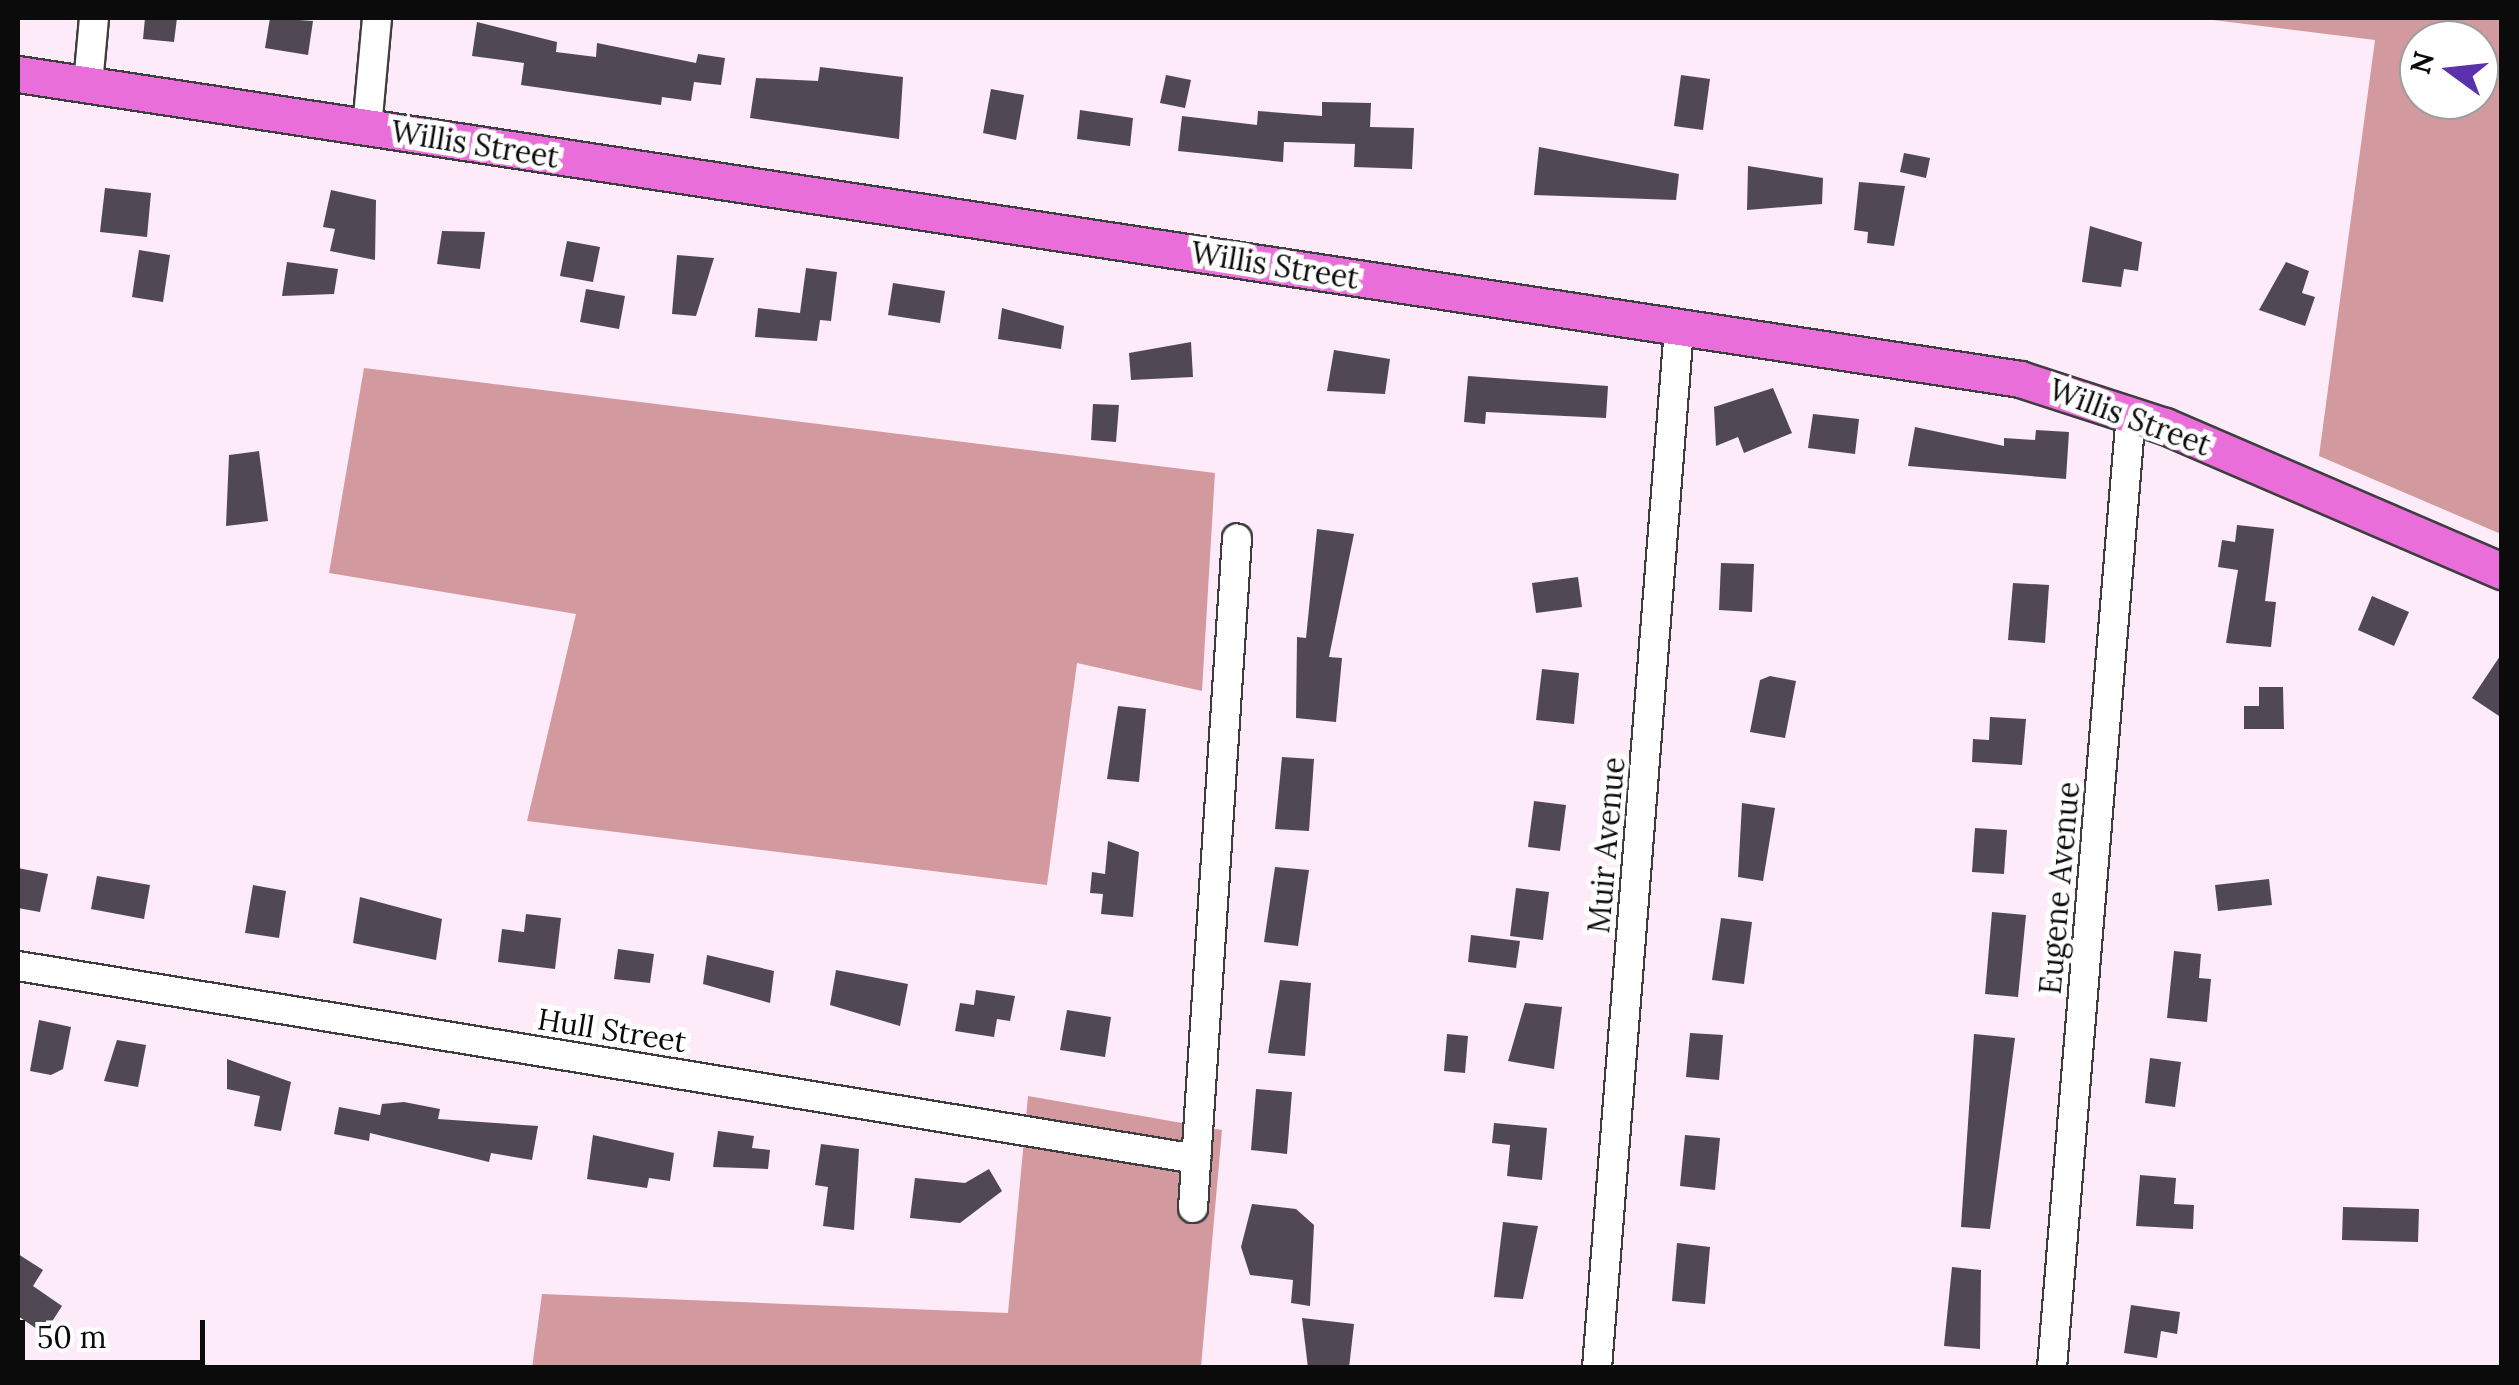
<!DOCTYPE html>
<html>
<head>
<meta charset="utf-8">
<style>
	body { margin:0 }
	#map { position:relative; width:2519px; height:1385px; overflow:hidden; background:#fdebfa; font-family:Lora,serif }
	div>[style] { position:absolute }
	.forest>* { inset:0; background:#d29a9e }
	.building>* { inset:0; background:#504953 }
	.roads { filter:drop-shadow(2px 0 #3e3e3e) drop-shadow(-2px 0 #3e3e3e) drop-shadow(0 2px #3e3e3e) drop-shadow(0 -2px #3e3e3e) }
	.minor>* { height:28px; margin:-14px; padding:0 14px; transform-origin:14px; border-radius:14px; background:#fff }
	.major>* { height:35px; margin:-17.5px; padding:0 17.5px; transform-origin:17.5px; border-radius:17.5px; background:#ea6ed9 }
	span { translate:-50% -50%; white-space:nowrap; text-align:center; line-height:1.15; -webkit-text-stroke:10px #fff; paint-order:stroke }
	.street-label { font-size:30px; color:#0b0b0b }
	.frame { position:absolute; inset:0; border:20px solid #0b0b0b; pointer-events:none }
	.north { position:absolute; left:2399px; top:20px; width:100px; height:100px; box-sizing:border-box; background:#fff; border:2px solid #9d9d9d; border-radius:50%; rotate:285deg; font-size:28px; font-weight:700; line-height:40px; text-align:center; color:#0b0b0b }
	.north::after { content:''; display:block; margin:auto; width:35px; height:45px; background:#5b32ac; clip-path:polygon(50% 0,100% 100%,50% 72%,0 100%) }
	.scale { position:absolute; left:20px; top:1320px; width:185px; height:45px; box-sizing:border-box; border:5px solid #0b0b0b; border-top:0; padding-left:12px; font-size:30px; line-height:35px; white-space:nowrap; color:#0b0b0b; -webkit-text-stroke:8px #fff; paint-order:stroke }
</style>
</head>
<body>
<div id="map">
	<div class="forest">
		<div style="clip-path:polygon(evenodd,2197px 18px,2501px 18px,2501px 534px,2319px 456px,2375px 40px,2197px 18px,2419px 40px,2479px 40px,2479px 100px,2419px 100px,2419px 40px)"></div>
		<div style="clip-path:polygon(364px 368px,1215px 473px,1202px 691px,1077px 663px,1047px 885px,527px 821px,576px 614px,329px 573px)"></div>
		<div style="clip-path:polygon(1028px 1096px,1222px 1130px,1201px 1367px,532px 1368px,542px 1294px,1008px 1313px)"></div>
	</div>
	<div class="building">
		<div style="clip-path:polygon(145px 18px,177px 18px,174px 42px,143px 39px)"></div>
		<div style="clip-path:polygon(270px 18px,313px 21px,308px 55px,265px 48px)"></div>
		<div style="clip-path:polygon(477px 22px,557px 42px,556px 52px,596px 57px,597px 43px,696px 63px,698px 54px,725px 58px,721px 85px,694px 82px,691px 101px,662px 97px,661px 105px,521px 85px,524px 63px,472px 56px)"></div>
		<div style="clip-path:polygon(820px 67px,903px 77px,899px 139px,750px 118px,756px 78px,818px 81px)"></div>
		<div style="clip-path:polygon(1166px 75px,1191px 80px,1185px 108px,1160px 103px)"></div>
		<div style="clip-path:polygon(1681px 75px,1710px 79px,1703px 130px,1674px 126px)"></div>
		<div style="clip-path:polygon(991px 89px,1024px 95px,1016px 140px,983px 133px)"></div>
		<div style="clip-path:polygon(1322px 102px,1371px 103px,1370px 127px,1414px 128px,1412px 169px,1354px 167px,1355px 144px,1284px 142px,1283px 162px,1178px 151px,1182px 116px,1257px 125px,1258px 111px,1322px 116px)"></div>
		<div style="clip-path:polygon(1080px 110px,1133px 118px,1130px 146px,1077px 139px)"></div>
		<div style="clip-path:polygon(1539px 147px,1679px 174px,1676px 200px,1534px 195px)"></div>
		<div style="clip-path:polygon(1904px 153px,1930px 158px,1926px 178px,1900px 172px)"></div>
		<div style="clip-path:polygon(1748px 166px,1823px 178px,1822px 204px,1747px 210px)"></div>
		<div style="clip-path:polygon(1859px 182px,1905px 186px,1894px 246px,1867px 243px,1868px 232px,1854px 230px)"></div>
		<div style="clip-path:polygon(105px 188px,151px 193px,147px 237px,100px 232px)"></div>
		<div style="clip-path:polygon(331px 190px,376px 200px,375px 260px,330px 251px,335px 229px,323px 227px)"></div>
		<div style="clip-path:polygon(2090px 226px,2142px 242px,2138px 271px,2124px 269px,2121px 287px,2082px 282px)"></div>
		<div style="clip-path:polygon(442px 231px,485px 232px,480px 269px,437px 264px)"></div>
		<div style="clip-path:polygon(567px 241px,600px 247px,593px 282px,560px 276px)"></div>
		<div style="clip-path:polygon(139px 250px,170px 255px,163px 302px,132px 297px)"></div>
		<div style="clip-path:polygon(677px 255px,714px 258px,696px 316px,672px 314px)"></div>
		<div style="clip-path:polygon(287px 262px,338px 269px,334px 294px,282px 296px)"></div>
		<div style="clip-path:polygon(2286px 262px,2309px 271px,2302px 293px,2315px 297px,2305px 326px,2259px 310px)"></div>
		<div style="clip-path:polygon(806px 268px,837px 272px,831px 321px,820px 320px,817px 341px,755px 337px,758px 308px,800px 313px)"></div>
		<div style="clip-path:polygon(893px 283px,945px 291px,940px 323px,888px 315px)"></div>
		<div style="clip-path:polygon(586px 289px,625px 296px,619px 329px,580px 322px)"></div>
		<div style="clip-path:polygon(1002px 308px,1064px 326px,1061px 349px,998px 339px)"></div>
		<div style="clip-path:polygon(1191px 342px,1193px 377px,1131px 380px,1129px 353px)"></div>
		<div style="clip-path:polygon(1334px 350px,1390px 359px,1385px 394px,1327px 391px)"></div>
		<div style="clip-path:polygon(1468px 376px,1608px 386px,1606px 418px,1486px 412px,1485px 424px,1464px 422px)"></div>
		<div style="clip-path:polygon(1773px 388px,1792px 433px,1744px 453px,1738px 437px,1716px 446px,1714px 407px)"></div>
		<div style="clip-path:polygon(1093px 404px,1119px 405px,1116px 442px,1091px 440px)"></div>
		<div style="clip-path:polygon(1813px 414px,1859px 419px,1855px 454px,1808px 448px)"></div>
		<div style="clip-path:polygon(1915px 427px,2004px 446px,2004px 438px,2035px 440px,2036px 430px,2069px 432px,2066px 479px,1908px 466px)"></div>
		<div style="clip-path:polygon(259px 451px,268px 521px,226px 526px,229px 455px)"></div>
		<div style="clip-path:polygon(2237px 525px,2274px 529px,2265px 601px,2276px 602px,2271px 647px,2226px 643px,2238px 570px,2218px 567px,2222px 540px,2235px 542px)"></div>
		<div style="clip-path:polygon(1317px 529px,1354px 534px,1329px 657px,1342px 658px,1336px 722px,1296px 718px,1297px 637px,1306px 638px)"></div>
		<div style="clip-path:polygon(1721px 563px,1754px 564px,1752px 612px,1719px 610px)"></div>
		<div style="clip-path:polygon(1578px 577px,1582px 607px,1536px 613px,1532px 583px)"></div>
		<div style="clip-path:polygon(2013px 583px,2049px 585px,2045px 643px,2008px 640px)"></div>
		<div style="clip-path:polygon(2372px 596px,2409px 612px,2394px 646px,2358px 630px)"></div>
		<div style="clip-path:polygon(2502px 653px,2502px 718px,2472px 698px)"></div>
		<div style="clip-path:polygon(1542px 669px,1579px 673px,1574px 724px,1536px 720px)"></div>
		<div style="clip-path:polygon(1770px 676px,1796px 681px,1785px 738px,1750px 732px,1760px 680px)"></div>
		<div style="clip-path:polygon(2259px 687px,2283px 687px,2284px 729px,2244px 729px,2244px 706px,2259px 706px)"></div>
		<div style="clip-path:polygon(1118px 706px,1146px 709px,1139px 782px,1107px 779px)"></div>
		<div style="clip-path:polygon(1990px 717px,2026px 719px,2022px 765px,1972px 762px,1973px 739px,1989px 740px)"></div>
		<div style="clip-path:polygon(1282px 757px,1314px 759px,1309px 831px,1275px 829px)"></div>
		<div style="clip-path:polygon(1534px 801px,1566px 805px,1560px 851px,1528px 847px)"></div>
		<div style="clip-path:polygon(1742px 803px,1775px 808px,1763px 881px,1738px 877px)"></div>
		<div style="clip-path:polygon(1975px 828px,2007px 830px,2004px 874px,1972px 872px)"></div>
		<div style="clip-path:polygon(1108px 841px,1139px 852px,1133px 917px,1101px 914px,1103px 894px,1090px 893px,1092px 872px,1105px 874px)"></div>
		<div style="clip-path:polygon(1275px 867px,1309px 870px,1298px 946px,1264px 942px)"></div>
		<div style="clip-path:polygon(18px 868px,48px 874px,40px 912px,18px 908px)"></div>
		<div style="clip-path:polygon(97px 876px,150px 885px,144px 919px,91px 909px)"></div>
		<div style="clip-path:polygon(2269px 879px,2272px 905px,2218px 911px,2215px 885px)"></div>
		<div style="clip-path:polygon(253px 885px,286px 891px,279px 938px,245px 933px)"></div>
		<div style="clip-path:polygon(1516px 888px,1549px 892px,1543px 940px,1510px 936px)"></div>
		<div style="clip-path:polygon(360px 897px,442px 919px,436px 960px,353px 943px)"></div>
		<div style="clip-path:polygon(1992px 912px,2026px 915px,2018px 997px,1985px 994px)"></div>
		<div style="clip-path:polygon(526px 914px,561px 918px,555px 969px,498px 962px,502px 929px,524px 932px)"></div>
		<div style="clip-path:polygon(1721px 918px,1752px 922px,1744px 984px,1712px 980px)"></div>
		<div style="clip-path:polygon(1471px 935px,1520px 941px,1516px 968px,1468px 962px)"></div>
		<div style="clip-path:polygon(618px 949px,654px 954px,650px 983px,614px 979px)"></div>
		<div style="clip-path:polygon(2174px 951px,2201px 954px,2199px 978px,2211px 979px,2207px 1022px,2167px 1018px)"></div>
		<div style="clip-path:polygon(707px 955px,774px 971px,770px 1003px,703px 984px)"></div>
		<div style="clip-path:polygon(836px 970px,908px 984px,900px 1026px,830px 1005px)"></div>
		<div style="clip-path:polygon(1280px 980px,1311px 983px,1305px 1056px,1268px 1053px)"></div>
		<div style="clip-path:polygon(976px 990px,1015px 996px,1010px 1021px,997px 1019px,994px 1037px,955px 1031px,960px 1003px,974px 1005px)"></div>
		<div style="clip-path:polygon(1525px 1003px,1562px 1007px,1554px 1069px,1508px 1061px)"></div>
		<div style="clip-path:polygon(1067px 1010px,1111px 1017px,1105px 1057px,1060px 1050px)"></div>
		<div style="clip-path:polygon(39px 1020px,71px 1027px,63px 1069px,51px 1075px,30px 1071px)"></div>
		<div style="clip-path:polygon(1690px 1033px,1723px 1035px,1719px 1080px,1686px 1077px)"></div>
		<div style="clip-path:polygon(1447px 1034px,1468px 1036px,1465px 1073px,1444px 1071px)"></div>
		<div style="clip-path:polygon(1974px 1034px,2015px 1038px,1990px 1229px,1961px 1227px)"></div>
		<div style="clip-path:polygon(117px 1040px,146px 1045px,138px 1087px,104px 1081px)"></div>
		<div style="clip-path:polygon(2150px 1058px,2181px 1062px,2175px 1107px,2145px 1103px)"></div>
		<div style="clip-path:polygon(227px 1059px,291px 1082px,281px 1131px,254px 1126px,260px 1096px,227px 1089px)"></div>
		<div style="clip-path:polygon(1256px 1089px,1292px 1092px,1287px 1154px,1251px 1150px)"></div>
		<div style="clip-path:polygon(404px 1102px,440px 1109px,438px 1119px,538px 1126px,532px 1160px,491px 1153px,489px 1162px,370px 1133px,369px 1141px,334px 1134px,339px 1107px,380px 1115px,382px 1104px)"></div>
		<div style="clip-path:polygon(1494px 1123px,1547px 1128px,1542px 1180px,1507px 1176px,1510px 1145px,1492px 1143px)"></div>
		<div style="clip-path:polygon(718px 1131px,754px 1136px,752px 1148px,770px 1150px,768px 1169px,713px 1167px)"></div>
		<div style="clip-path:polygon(593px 1135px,674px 1153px,670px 1181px,649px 1178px,647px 1188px,587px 1179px)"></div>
		<div style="clip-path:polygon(1685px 1135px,1720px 1138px,1715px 1190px,1680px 1186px)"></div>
		<div style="clip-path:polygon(821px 1144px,859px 1149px,854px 1230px,823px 1226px,828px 1187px,815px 1185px)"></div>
		<div style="clip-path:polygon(989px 1169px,1002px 1191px,960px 1223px,910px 1218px,915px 1178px,965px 1183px)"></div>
		<div style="clip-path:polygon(2140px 1175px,2176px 1178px,2174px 1204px,2194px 1205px,2193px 1229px,2136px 1226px)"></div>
		<div style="clip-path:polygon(1252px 1204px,1296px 1209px,1314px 1225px,1310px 1306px,1291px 1303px,1293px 1280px,1250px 1275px,1241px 1247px)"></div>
		<div style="clip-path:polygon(2343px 1207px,2419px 1209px,2418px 1242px,2342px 1240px)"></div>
		<div style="clip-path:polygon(1503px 1222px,1538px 1226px,1523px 1299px,1494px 1297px)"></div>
		<div style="clip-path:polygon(1677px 1243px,1710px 1247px,1705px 1304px,1672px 1301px)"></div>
		<div style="clip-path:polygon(18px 1254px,43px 1270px,33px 1286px,62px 1306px,44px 1334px,18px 1316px)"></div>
		<div style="clip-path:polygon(1952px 1267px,1981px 1270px,1980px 1349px,1944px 1346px)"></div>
		<div style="clip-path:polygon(2131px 1305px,2180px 1312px,2177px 1334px,2161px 1331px,2157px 1358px,2124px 1353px)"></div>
		<div style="clip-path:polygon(1302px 1318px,1354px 1324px,1349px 1368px,1308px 1368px)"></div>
	</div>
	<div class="roads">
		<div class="minor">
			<div style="left:88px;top:84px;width:66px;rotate:-84.8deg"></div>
			<div style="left:367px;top:128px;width:110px;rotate:-84.8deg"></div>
			<div style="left:18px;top:966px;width:1194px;rotate:9.3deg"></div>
			<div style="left:1193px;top:1208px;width:671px;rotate:-86.24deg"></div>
			<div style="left:1597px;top:1368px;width:1043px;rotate:-85.49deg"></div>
			<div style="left:2052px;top:1368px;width:958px;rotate:-85.27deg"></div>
		</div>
		<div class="major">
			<div style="left:18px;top:74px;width:2025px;rotate:8.66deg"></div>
			<div style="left:2020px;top:379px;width:152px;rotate:18deg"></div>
			<div style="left:2165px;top:426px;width:367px;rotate:23.3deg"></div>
		</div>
	</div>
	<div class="street-label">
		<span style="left:475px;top:144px;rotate:9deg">Willis Street</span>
		<span style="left:1275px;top:265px;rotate:9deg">Willis Street</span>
		<span style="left:2130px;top:417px;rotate:20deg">Willis Street</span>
		<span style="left:1606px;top:845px;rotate:-85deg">Muir Avenue</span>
		<span style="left:2059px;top:888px;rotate:-85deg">Eugene Avenue</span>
		<span style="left:612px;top:1030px;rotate:9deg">Hull Street</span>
	</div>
	<div class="frame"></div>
	<div class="north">N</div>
	<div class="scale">50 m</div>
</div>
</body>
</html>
